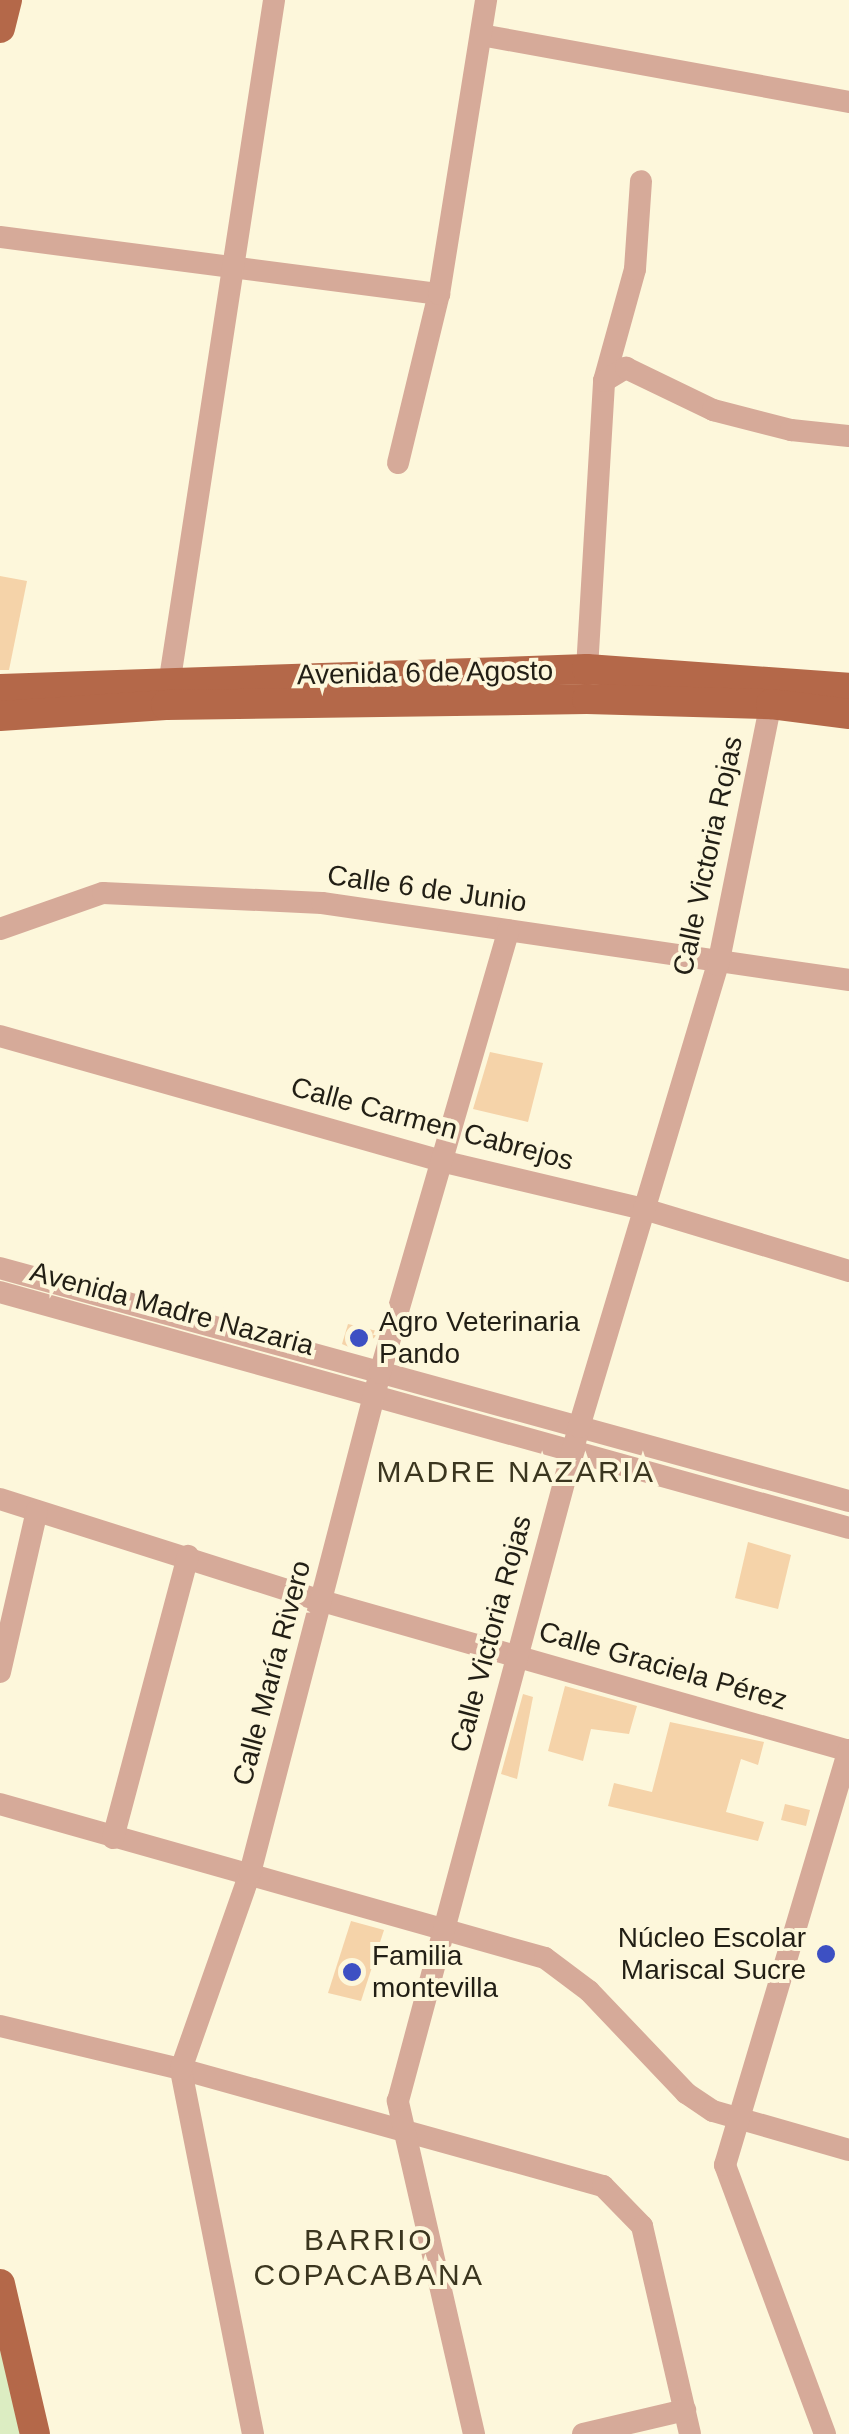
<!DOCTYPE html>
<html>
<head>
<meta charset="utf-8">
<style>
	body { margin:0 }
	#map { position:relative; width:849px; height:2434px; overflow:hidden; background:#fdf7db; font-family:Helvetica,sans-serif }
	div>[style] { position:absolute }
	.green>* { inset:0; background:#dcedc2 }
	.building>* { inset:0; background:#f5d3a9 }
	.minor>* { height:22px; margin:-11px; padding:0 11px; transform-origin:11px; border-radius:11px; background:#d6aa99 }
	.major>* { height:30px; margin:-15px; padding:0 15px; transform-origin:15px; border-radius:15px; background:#b46849 }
	.dots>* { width:28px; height:28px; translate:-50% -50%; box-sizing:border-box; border:5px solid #fdf7db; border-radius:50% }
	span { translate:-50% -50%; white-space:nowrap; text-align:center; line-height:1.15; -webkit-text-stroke:8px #fdf7db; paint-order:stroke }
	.street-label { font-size:28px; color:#221f15 }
	.poi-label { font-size:28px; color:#221f15 }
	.left { translate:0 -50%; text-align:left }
	.right { translate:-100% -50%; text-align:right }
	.neighbourhood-label { font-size:30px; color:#3b361f; letter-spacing:2.5px }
</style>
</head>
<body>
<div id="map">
	<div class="green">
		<div style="clip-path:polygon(0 2347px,20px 2434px,0 2434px)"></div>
	</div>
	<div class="building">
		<div style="clip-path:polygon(0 576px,27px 581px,9px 670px,0 670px)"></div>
		<div style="clip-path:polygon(490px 1052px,543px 1063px,528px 1122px,473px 1109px)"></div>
		<div style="clip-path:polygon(348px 1324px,377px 1331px,375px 1337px,358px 1351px,342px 1344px)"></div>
		<div style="clip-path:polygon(748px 1542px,791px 1555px,778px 1609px,735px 1598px)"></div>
		<div style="clip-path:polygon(565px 1686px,637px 1706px,629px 1734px,591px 1729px,583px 1761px,548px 1751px)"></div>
		<div style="clip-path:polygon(523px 1694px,533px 1697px,517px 1779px,501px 1774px)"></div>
		<div style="clip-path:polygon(670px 1722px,764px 1742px,758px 1765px,741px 1759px,726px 1812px,764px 1822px,758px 1841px,608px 1806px,614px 1783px,652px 1792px)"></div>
		<div style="clip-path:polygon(785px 1804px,810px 1810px,806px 1826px,781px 1820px)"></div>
		<div style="clip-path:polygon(351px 1921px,384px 1930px,361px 2001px,328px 1993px)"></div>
	</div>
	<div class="minor">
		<div style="left:481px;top:35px;width:374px;rotate:10.3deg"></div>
		<div style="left:0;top:237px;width:443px;rotate:7.4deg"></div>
		<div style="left:604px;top:381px;width:116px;rotate:-74.5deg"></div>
		<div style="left:635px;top:269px;width:88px;rotate:-86.1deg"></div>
		<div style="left:398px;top:463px;width:174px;rotate:-76.4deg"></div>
		<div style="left:439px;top:294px;width:298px;rotate:-80.9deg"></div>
		<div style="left:587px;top:669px;width:289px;rotate:-86.6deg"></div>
		<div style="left:604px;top:381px;width:26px;rotate:-31deg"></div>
		<div style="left:626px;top:368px;width:97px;rotate:25.8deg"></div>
		<div style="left:713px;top:410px;width:81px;rotate:14.4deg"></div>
		<div style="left:791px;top:430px;width:58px;rotate:5.9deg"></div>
		<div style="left:167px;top:698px;width:706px;rotate:-81.28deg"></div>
		<div style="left:0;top:929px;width:109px;rotate:-19.3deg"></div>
		<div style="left:103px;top:893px;width:219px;rotate:2.6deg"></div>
		<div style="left:322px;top:903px;width:533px;rotate:8.31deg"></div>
		<div style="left:0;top:1036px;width:462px;rotate:15.8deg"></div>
		<div style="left:445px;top:1162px;width:204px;rotate:13.3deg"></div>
		<div style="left:644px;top:1209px;width:214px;rotate:16.8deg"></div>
		<div style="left:0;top:1268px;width:880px;rotate:15.35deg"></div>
		<div style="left:0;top:1292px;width:881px;rotate:15.53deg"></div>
		<div style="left:0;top:1499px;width:338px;rotate:17.6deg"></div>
		<div style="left:322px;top:1601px;width:548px;rotate:15.89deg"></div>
		<div style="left:0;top:1672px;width:165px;rotate:-77.1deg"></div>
		<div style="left:0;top:1804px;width:566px;rotate:15.78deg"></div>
		<div style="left:545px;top:1958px;width:55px;rotate:36.9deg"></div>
		<div style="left:589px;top:1991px;width:141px;rotate:46.4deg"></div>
		<div style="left:686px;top:2093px;width:32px;rotate:34deg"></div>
		<div style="left:713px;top:2111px;width:141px;rotate:16deg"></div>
		<div style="left:113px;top:1838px;width:292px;rotate:-75.1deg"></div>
		<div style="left:0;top:2026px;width:186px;rotate:13.4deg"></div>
		<div style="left:181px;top:2069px;width:438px;rotate:15.5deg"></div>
		<div style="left:603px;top:2186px;width:56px;rotate:45.7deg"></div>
		<div style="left:642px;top:2226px;width:213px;rotate:77deg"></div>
		<div style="left:253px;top:2434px;width:372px;rotate:-101.2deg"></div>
		<div style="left:181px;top:2069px;width:208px;rotate:-70.6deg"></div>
		<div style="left:250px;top:1873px;width:517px;rotate:-75.43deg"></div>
		<div style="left:380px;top:1373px;width:461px;rotate:-73.8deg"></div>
		<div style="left:474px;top:2434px;width:342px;rotate:-102.9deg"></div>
		<div style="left:398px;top:2101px;width:698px;rotate:-74.97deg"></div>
		<div style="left:579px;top:1427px;width:482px;rotate:-73.3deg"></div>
		<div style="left:718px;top:965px;width:279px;rotate:-78.6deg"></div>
		<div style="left:583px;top:2434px;width:105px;rotate:-13.2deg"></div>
		<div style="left:825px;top:2434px;width:287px;rotate:-110.4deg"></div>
		<div style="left:725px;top:2165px;width:433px;rotate:-73.4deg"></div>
	</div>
	<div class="major">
		<div style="left:0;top:28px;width:29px;rotate:-76deg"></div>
		<div style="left:0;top:689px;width:587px;rotate:-1.95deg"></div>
		<div style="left:587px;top:669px;width:263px;rotate:4.1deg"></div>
		<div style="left:0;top:716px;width:166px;rotate:-3.8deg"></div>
		<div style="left:166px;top:705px;width:421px;rotate:-0.8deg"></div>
		<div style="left:587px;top:699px;width:184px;rotate:1.6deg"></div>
		<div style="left:771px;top:704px;width:79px;rotate:7.3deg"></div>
		<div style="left:0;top:2284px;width:154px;rotate:76.9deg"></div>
	</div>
	<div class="dots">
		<div style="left:359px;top:1338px;background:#3d50c3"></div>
		<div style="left:826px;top:1954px;background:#3d50c3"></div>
		<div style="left:352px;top:1972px;background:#3d50c3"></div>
	</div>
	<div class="street-label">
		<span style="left:425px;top:673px;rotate:-1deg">Avenida 6 de Agosto</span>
		<span style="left:708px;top:856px;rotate:-78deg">Calle Victoria Rojas</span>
		<span style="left:427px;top:889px;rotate:8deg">Calle 6 de Junio</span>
		<span style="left:432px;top:1124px;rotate:15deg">Calle Carmen Cabrejos</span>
		<span style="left:172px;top:1309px;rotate:15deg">Avenida Madre Nazaria</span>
		<span style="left:491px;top:1634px;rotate:-75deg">Calle Victoria Rojas</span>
		<span style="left:663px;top:1666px;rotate:16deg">Calle Graciela Pérez</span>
		<span style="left:272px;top:1673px;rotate:-75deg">Calle María Rivero</span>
	</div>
	<div class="poi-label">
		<span class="left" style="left:379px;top:1338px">Agro Veterinaria<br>Pando</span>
		<span class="right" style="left:806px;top:1954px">Núcleo Escolar<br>Mariscal Sucre</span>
		<span class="left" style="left:372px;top:1972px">Familia<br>montevilla</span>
	</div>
	<div class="neighbourhood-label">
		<span style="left:516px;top:1472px">MADRE NAZARIA</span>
		<span style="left:369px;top:2257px">BARRIO<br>COPACABANA</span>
	</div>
</div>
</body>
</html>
